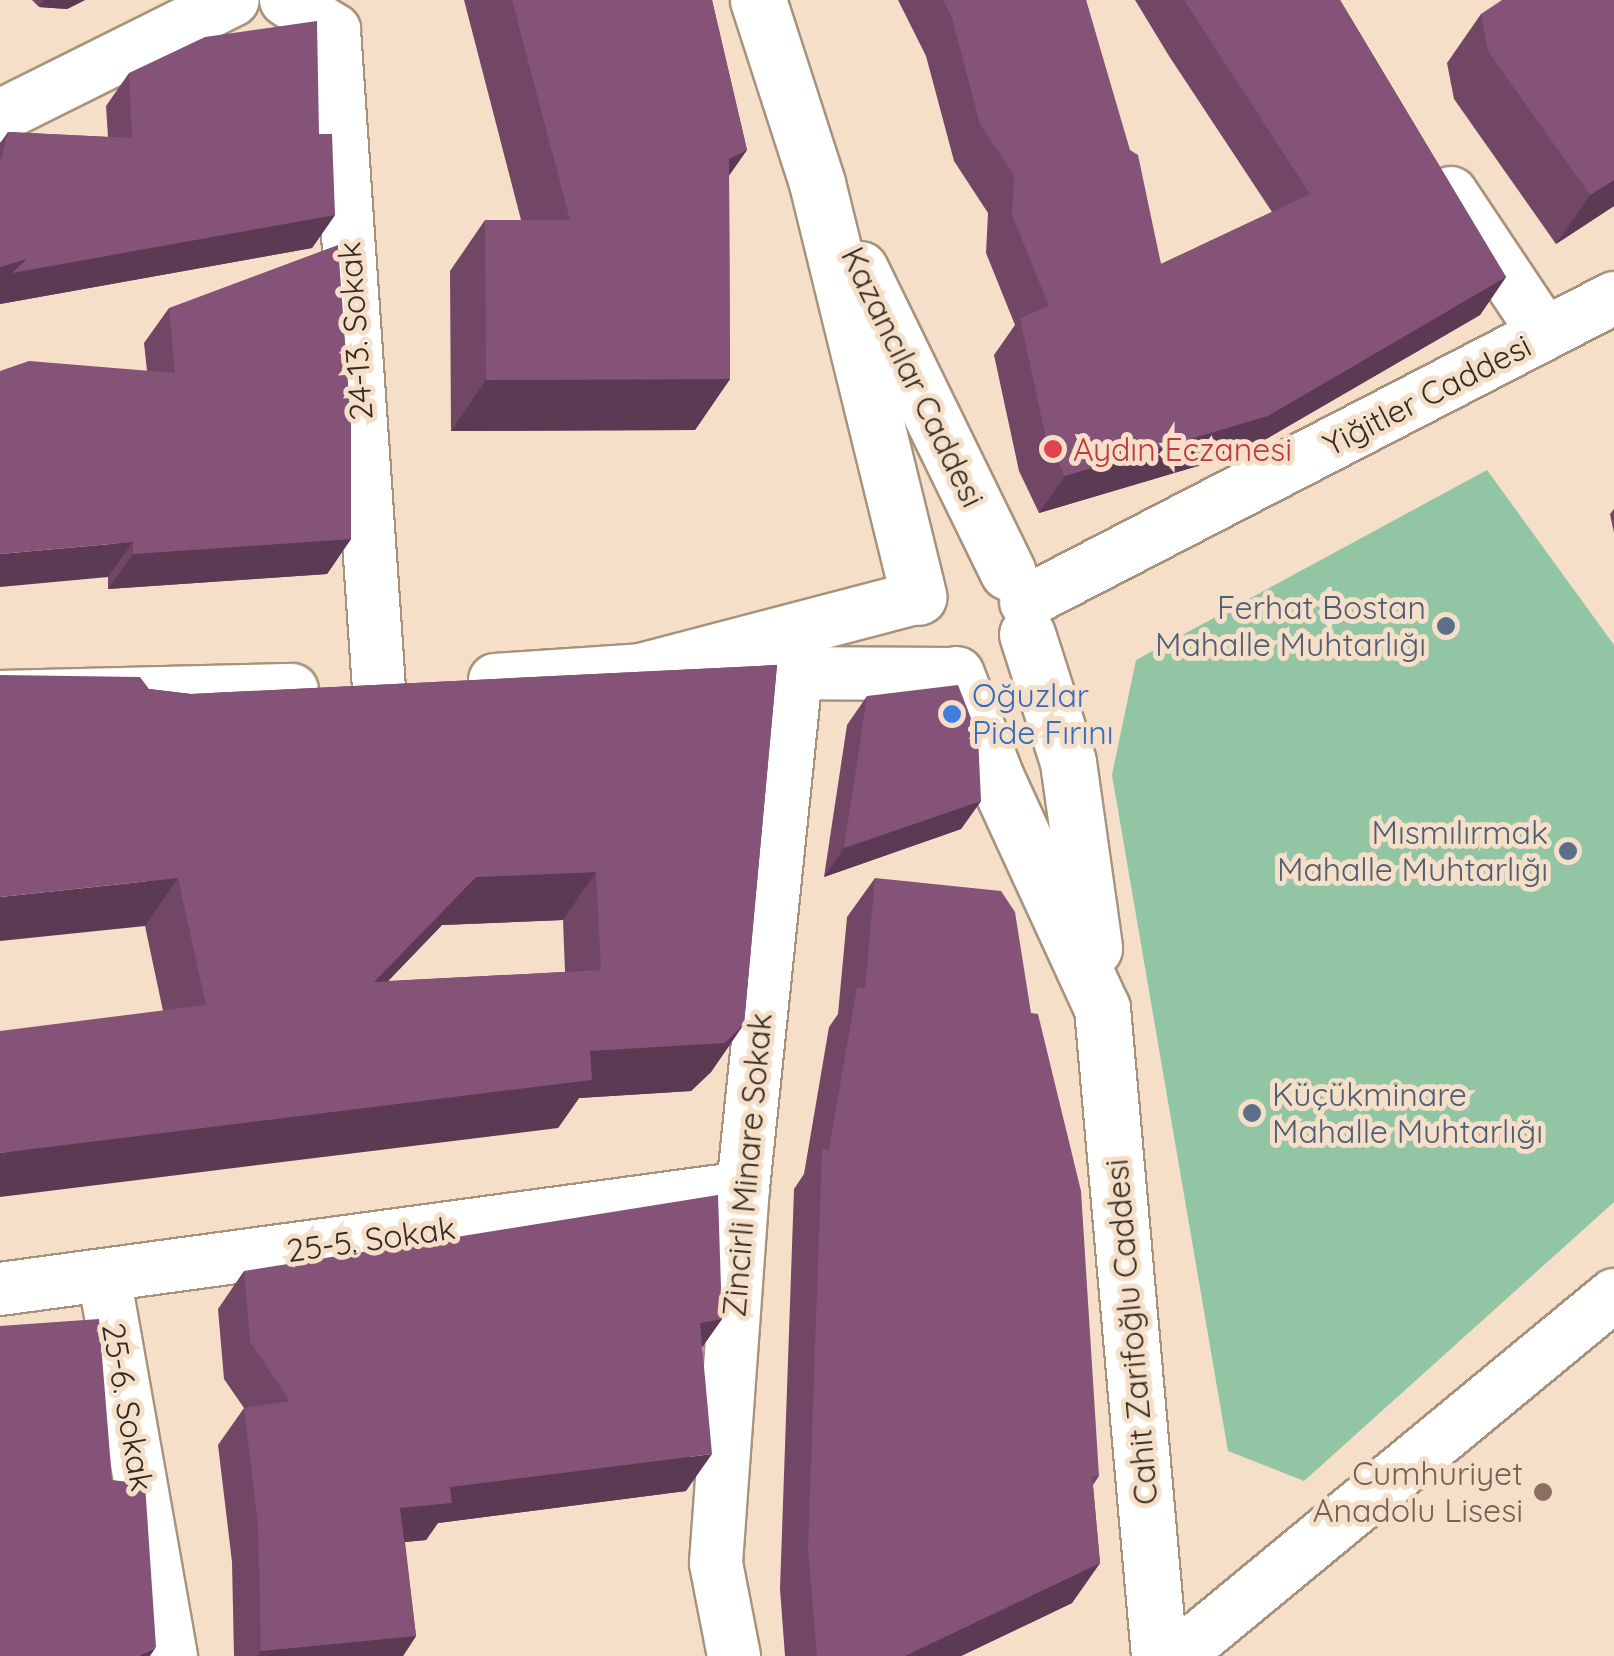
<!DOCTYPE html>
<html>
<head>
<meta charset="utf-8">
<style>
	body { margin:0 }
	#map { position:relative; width:1614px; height:1656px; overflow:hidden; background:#f5dfc8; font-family:Quicksand,sans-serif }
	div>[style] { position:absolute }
	.green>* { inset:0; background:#91c5a3 }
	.roads { filter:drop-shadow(2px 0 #a7937d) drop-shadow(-2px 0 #a7937d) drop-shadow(0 2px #a7937d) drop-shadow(0 -2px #a7937d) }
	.street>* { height:52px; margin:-26px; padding:0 26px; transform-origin:26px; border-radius:26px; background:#fff }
	.secondary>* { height:55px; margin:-27.5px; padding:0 27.5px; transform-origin:27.5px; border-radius:27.5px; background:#fff }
	.wall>* { inset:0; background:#724766 }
	.shaded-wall>* { inset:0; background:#5c3a53 }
	.building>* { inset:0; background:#845377 }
	.dots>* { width:28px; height:28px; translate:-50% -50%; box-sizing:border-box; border:5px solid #f5dfc8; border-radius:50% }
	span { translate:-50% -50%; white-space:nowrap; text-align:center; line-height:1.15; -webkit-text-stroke:10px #f5dfc8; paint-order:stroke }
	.street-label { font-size:32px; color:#332b22 }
	.health-label { font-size:32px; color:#be3a42 }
	.left { translate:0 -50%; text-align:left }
	.service-label { font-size:32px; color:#4e5e75 }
	.right { translate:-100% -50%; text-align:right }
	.shop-label { font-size:32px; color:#366cbe }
	.education-label { font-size:32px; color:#785e54 }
</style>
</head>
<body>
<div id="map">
	<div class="green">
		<div style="clip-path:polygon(1487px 470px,1614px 645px,1614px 1202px,1304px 1481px,1228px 1451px,1112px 775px,1136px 660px)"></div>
	</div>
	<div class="roads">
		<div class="street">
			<div style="left:286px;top:0;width:57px;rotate:32deg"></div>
			<div style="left:334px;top:30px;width:660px;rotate:86.09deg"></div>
			<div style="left:0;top:116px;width:260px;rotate:-26.5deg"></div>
			<div style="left:1451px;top:193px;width:169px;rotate:56.3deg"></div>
			<div style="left:1026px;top:602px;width:662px;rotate:-27.34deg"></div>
			<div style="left:763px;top:673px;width:193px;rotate:0.3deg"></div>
			<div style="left:495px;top:680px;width:146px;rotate:-3.9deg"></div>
			<div style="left:641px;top:670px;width:287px;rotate:-14.7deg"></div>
			<div style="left:0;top:697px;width:292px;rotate:-1.4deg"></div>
			<div style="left:104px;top:1276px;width:386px;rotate:80deg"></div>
			<div style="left:0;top:1289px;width:750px;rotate:-7.74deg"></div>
			<div style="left:734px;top:1656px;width:95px;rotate:-101deg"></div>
			<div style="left:716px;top:1563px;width:376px;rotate:-85.9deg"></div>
			<div style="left:743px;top:1188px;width:517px;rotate:-84.11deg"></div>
			<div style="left:1177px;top:1656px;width:567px;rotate:-39.56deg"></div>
		</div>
		<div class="secondary">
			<div style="left:758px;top:0;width:192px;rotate:72.1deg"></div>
			<div style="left:817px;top:183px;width:426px;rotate:76.2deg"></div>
			<div style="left:860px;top:269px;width:337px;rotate:64deg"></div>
			<div style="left:1027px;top:634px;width:134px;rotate:72.2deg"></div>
			<div style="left:1068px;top:762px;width:188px;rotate:82deg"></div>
			<div style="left:956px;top:674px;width:114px;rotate:68.9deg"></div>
			<div style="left:997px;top:780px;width:251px;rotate:65.3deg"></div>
			<div style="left:1102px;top:1008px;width:651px;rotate:84.97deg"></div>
		</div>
	</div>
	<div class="wall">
		<div style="clip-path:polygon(32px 0,85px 0,67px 9px,39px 7px)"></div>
		<div style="clip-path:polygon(464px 0,712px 0,747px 150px,729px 175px,730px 379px,695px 430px,451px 431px,450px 271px,485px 220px,521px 220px)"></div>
		<div style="clip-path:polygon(898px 0,1086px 0,1161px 264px,1272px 212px,1169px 56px,1135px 0,1340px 0,1506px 277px,1480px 315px,1242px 453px,1039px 513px,1019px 471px,994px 355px,1015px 325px,986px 253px,988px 213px,954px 161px,926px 56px)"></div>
		<div style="clip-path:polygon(1614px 0,1614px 206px,1556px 244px,1454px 99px,1447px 63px,1481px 14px)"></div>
		<div style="clip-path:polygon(129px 73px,319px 134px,335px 215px,312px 248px,0 304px,0 143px,8px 132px,108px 137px,106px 106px)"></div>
		<div style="clip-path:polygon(169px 308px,351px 539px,327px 574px,108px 589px,108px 577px,147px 371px,144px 343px)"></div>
		<div style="clip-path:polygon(1614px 509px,1614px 533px,1610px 514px)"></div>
		<div style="clip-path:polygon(evenodd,777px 665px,744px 1024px,711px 1072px,691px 1091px,579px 1098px,558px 1128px,163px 1011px,145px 926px,149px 689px,191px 694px,777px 665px,563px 920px,565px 972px,388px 981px,442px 925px,563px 920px)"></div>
		<div style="clip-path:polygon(867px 696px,981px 801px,961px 829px,824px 877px,847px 725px)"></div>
		<div style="clip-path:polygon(875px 878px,1099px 1476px,1093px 1485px,1100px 1563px,1072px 1603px,961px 1656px,785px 1656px,780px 1589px,794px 1189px,804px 1174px,829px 1027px,838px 1014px,847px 917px)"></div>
		<div style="clip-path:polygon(244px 1271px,722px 1319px,702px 1347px,686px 1491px,438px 1523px,426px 1540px,405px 1542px,416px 1636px,403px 1656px,234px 1656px,232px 1562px,218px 1445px,244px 1408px,224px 1379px,218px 1309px)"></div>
	</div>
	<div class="shaded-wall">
		<div style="clip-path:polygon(44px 0,85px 0,67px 9px,39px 7px)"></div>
		<div style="clip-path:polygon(747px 150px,712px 200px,729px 159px)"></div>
		<div style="clip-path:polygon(1614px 180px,1614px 206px,1556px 244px,1590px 195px)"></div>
		<div style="clip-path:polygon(335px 215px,312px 248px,0 304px,0 267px,27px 259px)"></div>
		<div style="clip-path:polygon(1506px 277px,1480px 315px,1242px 453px,1039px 513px,1065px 476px)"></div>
		<div style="clip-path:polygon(730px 379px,695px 430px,451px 431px,486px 380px)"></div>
		<div style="clip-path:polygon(351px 539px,327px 574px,108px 589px,133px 554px)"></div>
		<div style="clip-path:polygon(133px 542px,108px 577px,0 587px,0 554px)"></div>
		<div style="clip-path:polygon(981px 801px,961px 829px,824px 877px,844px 848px)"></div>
		<div style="clip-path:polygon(596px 872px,563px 920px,442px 925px,341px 1030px,374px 982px,476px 877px)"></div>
		<div style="clip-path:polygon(178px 878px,145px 926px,0 941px,0 897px)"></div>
		<div style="clip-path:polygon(744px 1024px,711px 1072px,691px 1091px,579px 1098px,558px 1128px,0 1197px,0 1153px)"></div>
		<div style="clip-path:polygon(722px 1319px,696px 1356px,700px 1323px)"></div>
		<div style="clip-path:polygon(712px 1454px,686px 1491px,438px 1523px,426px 1540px,375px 1545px,400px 1508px,450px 1487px)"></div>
		<div style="clip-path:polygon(1100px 1563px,1072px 1603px,961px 1656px,905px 1656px)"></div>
		<div style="clip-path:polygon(416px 1636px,403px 1656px,257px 1656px,261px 1651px)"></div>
		<div style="clip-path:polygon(156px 1647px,150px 1656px,138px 1656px)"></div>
	</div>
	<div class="building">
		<div style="clip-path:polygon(512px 0,712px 0,747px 150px,729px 159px,730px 379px,486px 380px,485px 220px,570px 220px)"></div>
		<div style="clip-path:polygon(943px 0,1086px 0,1130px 150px,1138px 155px,1161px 264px,1310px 194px,1184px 0,1340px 0,1506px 277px,1268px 416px,1065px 476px,1045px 434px,1020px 318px,1049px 306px,1012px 215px,1014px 175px,980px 124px,952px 18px)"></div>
		<div style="clip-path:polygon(1502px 0,1614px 0,1614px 180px,1590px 195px,1488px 51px,1481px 14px)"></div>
		<div style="clip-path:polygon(317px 21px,319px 134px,332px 134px,335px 215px,12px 273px,27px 259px,0 267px,0 164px,8px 132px,132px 138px,129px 73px,205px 37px)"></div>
		<div style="clip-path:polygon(338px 245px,351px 424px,351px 539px,133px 554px,133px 542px,0 554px,0 371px,29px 361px,175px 373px,169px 308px)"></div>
		<div style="clip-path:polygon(evenodd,777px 665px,744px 1024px,725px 1043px,590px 1051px,592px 1080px,0 1153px,0 1031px,206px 1005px,178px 878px,0 897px,0 675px,140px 677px,149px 689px,191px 694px,777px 665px,596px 872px,601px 970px,374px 982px,476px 877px,596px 872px)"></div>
		<div style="clip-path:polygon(958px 685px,978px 736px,981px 801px,844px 848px,867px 696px)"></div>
		<div style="clip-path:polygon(875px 878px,1001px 891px,1015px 912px,1031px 1013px,1038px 1014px,1081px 1191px,1099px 1476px,1092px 1476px,1100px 1563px,905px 1656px,817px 1656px,808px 1549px,822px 1149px,829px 1150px,857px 987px,865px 988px)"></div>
		<div style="clip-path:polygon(718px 1195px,722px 1319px,700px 1323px,712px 1454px,450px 1487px,452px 1503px,400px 1508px,416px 1636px,261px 1651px,258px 1525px,244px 1408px,290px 1401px,250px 1342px,244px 1271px)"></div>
		<div style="clip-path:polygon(99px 1319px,112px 1480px,145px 1484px,156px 1647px,138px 1656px,0 1656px,0 1326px)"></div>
	</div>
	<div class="dots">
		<div style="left:1053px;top:449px;background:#e0444e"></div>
		<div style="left:1446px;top:626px;background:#5c6f8a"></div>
		<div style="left:952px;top:714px;background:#3f7fe0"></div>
		<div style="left:1568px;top:851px;background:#5c6f8a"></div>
		<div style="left:1252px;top:1113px;background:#5c6f8a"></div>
		<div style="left:1543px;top:1492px;background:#8d6e63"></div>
	</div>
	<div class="street-label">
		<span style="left:355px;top:331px;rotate:-94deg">24-13. Sokak</span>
		<span style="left:913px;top:377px;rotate:64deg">Kazancılar Caddesi</span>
		<span style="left:1427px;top:395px;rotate:-27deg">Yiğitler Caddesi</span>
		<span style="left:747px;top:1165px;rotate:-85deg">Zincirli Minare Sokak</span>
		<span style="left:371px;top:1239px;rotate:-8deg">25-5. Sokak</span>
		<span style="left:1131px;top:1332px;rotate:-95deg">Cahit Zarifoğlu Caddesi</span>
		<span style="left:128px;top:1407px;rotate:80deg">25-6. Sokak</span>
	</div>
	<div class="health-label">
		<span class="left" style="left:1073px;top:449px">Aydın Eczanesi</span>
	</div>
	<div class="service-label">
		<span class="right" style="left:1426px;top:626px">Ferhat Bostan<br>Mahalle Muhtarlığı</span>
		<span class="right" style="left:1548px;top:851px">Mısmılırmak<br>Mahalle Muhtarlığı</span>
		<span class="left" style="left:1272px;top:1113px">Küçükminare<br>Mahalle Muhtarlığı</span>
	</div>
	<div class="shop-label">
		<span class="left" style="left:972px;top:714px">Oğuzlar<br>Pide Fırını</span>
	</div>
	<div class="education-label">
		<span class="right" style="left:1523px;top:1492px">Cumhuriyet<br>Anadolu Lisesi</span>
	</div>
</div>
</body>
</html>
